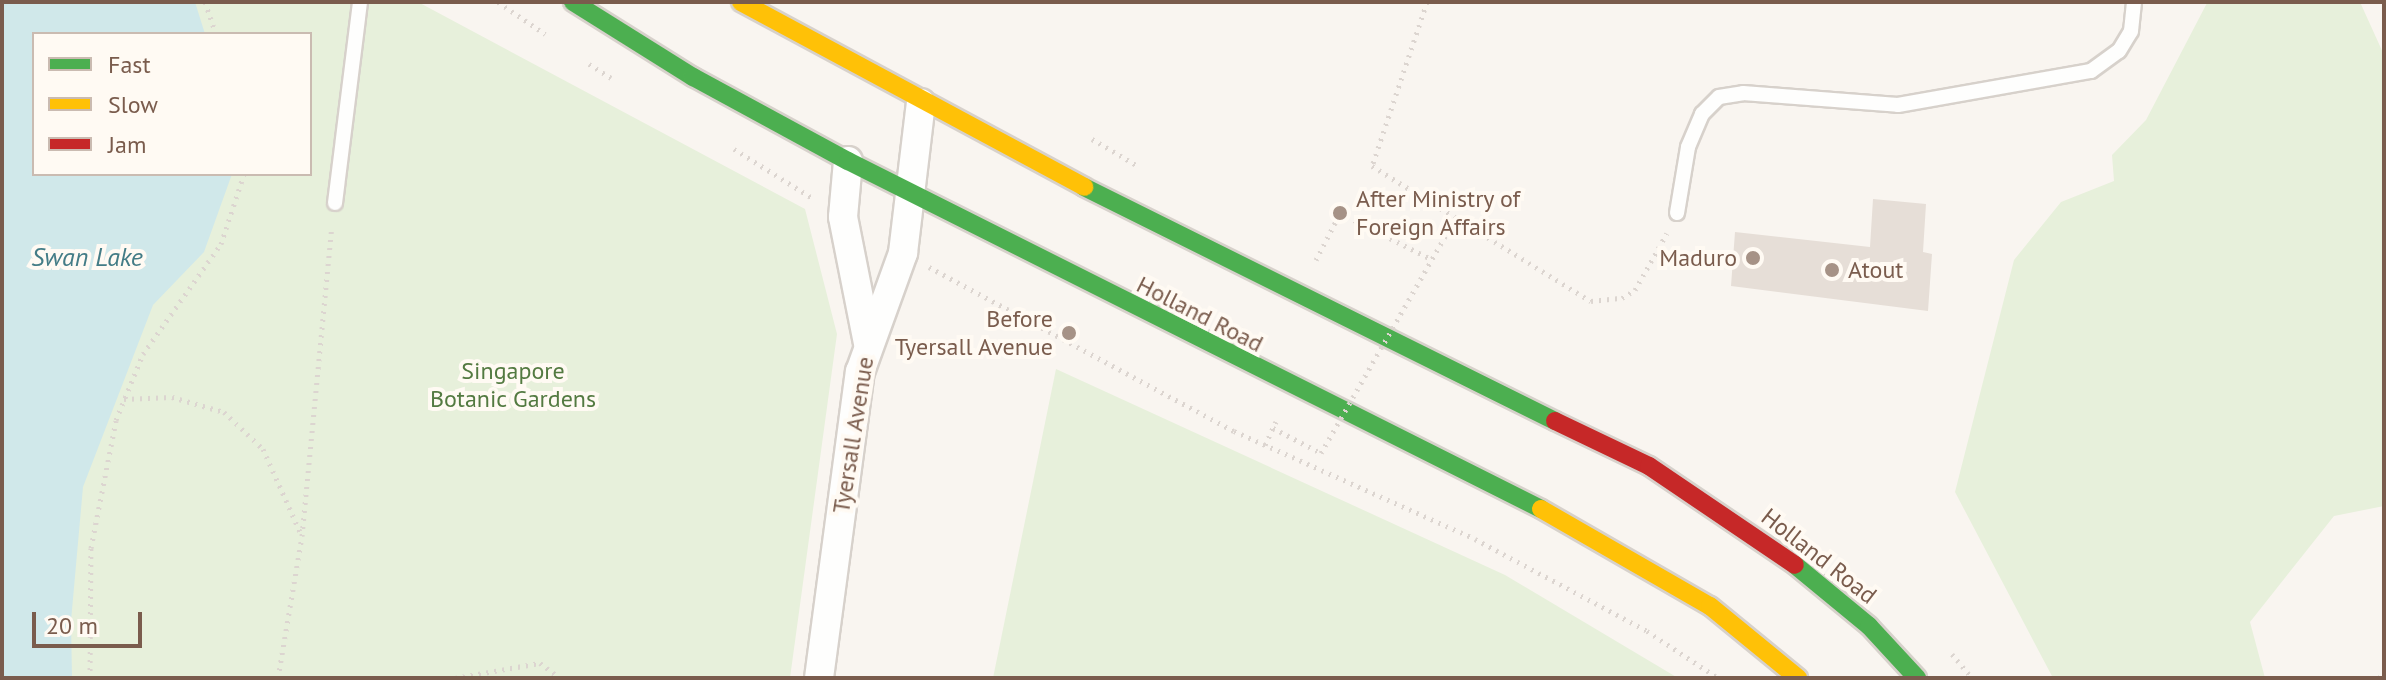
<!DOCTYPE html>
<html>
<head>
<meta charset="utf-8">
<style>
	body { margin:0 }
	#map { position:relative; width:2386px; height:680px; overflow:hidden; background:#f9f5f0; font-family:"PT Sans",sans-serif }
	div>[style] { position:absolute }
	.green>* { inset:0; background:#e7f0db }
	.water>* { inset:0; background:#d0e8ea }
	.building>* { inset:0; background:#e6ded7 }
	.path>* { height:5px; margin-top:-2.5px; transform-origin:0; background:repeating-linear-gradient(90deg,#dcd5d0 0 2px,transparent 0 8px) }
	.roads { filter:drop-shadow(2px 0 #d7d1cb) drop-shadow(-2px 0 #d7d1cb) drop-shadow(0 2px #d7d1cb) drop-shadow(0 -2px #d7d1cb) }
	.lane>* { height:14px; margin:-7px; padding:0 7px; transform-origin:7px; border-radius:7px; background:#fefefd }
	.street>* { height:28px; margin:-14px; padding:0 14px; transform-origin:14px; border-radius:14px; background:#fefefd }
	.fast>* { height:18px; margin:-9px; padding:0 9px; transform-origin:9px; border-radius:9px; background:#4caf50 }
	.slow>* { height:18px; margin:-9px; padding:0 9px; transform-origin:9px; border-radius:9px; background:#ffc107 }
	.jam>* { height:18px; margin:-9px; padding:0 9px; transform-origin:9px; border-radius:9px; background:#c62828 }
	.path-bridge>* { height:5px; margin-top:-2.5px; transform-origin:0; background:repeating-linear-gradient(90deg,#dcd5d0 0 2px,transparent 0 8px) }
	.dots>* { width:22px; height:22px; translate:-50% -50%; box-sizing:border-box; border:4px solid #fffaf3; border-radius:50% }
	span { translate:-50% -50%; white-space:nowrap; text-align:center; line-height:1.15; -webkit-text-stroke:8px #fffaf3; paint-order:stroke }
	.poi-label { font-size:24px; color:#7a5c4d }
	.left { translate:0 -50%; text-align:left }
	.right { translate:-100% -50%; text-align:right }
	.street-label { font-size:24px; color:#7a5c4d }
	.park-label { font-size:24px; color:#537a41 }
	.water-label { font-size:26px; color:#437c86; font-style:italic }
	.frame { position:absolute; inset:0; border:4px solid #7a5c4d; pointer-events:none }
	.legend { position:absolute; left:32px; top:32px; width:280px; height:144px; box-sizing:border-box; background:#fffaf3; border:2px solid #cabbb1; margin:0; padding:10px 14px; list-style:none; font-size:24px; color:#7a5c4d }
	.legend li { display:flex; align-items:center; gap:16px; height:40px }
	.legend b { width:40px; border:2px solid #cabbb1 }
	.scale { position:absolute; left:32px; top:612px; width:110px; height:36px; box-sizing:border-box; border:4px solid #7a5c4d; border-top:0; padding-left:10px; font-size:24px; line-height:28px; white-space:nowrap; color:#7a5c4d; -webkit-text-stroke:6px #fffaf3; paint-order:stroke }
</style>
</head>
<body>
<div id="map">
	<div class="green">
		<div style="clip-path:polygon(evenodd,2px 2px,418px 2px,805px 209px,837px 334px,790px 678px,2px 678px,2px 2px,34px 34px,310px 34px,310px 174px,34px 174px,34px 34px)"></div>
		<div style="clip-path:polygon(2360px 2px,2384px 55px,2384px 506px,2334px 516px,2250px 622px,2265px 678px,2053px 678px,1955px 492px,2014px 260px,2061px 202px,2114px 181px,2112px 155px,2146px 120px,2207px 3px)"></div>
		<div style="clip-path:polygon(1056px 369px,1505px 575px,1678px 678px,993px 678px)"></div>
	</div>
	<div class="water">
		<div style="clip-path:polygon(2px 2px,195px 2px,205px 34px,34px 34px,34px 174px,232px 174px,204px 252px,153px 305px,83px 487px,71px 621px,72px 678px,2px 678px)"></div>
	</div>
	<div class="building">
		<div style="clip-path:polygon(1873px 199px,1926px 204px,1923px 252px,1932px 254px,1928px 311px,1731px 286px,1735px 232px,1870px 247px)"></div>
	</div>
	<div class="path">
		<div style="left:205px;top:2px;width:34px;rotate:71deg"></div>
		<div style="left:498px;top:2px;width:57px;rotate:34.2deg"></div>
		<div style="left:1427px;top:2px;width:173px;rotate:108.5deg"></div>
		<div style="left:1372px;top:166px;width:257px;rotate:31.7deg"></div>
		<div style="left:1591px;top:301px;width:31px;rotate:-6deg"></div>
		<div style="left:1622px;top:298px;width:15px;rotate:-32deg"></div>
		<div style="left:1635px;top:290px;width:65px;rotate:-60.7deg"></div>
		<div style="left:589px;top:64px;width:26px;rotate:32deg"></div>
		<div style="left:1092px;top:139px;width:53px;rotate:30.4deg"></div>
		<div style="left:734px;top:149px;width:94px;rotate:32deg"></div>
		<div style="left:1316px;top:260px;width:53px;rotate:-62.9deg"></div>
		<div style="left:1340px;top:213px;width:102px;rotate:26.8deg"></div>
		<div style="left:929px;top:267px;width:346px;rotate:28.3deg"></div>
		<div style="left:1234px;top:431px;width:264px;rotate:24.1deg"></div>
		<div style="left:1475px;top:539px;width:195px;rotate:28.1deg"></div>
		<div style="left:1647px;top:631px;width:85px;rotate:33.5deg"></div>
		<div style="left:124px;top:399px;width:48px;rotate:-2.4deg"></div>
		<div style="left:172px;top:397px;width:54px;rotate:16.1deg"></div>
		<div style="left:224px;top:412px;width:54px;rotate:43.5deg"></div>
		<div style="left:263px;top:449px;width:95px;rotate:65.9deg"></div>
		<div style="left:1273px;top:428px;width:54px;rotate:27.5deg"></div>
		<div style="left:1265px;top:445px;width:26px;rotate:-65deg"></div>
		<div style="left:1952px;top:654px;width:31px;rotate:50deg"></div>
		<div style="left:90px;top:678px;width:130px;rotate:-89.6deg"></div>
		<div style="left:91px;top:548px;width:130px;rotate:-78.9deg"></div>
		<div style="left:116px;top:420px;width:71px;rotate:-67.8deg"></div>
		<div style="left:143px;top:354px;width:135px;rotate:-54.7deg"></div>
		<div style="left:221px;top:244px;width:74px;rotate:-71.8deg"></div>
		<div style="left:278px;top:678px;width:144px;rotate:-80.4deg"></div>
		<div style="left:302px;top:536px;width:310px;rotate:-84.5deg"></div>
		<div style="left:455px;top:678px;width:86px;rotate:-10deg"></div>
		<div style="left:540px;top:663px;width:25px;rotate:37deg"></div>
		<div style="left:2379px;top:678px;width:7px;rotate:-45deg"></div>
	</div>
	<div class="roads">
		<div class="lane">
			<div style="left:335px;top:203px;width:203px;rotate:-82.9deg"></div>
			<div style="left:1677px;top:213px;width:67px;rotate:-80.5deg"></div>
			<div style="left:1688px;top:147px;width:36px;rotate:-67deg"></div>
			<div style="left:1702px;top:114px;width:24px;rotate:-45deg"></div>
			<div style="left:1719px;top:97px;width:24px;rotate:-9deg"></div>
			<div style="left:1743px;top:93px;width:155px;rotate:4.4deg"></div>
			<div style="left:1898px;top:105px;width:196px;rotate:-10deg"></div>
			<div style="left:2091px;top:71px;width:34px;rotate:-36deg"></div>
			<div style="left:2119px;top:51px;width:23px;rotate:-59deg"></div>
			<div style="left:2131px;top:31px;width:29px;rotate:-84deg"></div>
		</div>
		<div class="street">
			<div style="left:848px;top:161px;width:56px;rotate:95.1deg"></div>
			<div style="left:843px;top:217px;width:128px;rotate:78.8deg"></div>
			<div style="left:819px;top:678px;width:309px;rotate:-82.4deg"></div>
			<div style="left:860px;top:372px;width:127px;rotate:-70.1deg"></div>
			<div style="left:903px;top:253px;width:151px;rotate:-83.2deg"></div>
		</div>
		<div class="fast">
			<div style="left:573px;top:2px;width:142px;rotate:32deg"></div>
			<div style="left:693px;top:77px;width:176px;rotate:28.5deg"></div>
			<div style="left:848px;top:161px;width:775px;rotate:26.66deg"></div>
			<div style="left:1084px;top:187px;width:526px;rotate:26.42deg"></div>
			<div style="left:1795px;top:565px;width:96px;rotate:39.5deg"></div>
			<div style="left:1869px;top:626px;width:71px;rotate:47.3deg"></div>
		</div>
		<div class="slow">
			<div style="left:741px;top:2px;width:390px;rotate:28.3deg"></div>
			<div style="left:1541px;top:509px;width:195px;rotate:29.9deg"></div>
			<div style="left:1710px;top:606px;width:114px;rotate:39.3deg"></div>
		</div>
		<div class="jam">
			<div style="left:1555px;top:421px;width:104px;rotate:25.6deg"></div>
			<div style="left:1649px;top:466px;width:176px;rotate:34.1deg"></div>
		</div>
	</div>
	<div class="path-bridge">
		<div style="left:1321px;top:453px;width:270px;rotate:-60.2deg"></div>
	</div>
	<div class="dots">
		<div style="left:1340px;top:213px;background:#a69286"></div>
		<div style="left:1753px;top:258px;background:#a69286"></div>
		<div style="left:1832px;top:270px;background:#a69286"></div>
		<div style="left:1069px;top:333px;background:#a69286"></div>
	</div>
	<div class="poi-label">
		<span class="left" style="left:1356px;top:213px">After Ministry of<br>Foreign Affairs</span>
		<span class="right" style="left:1737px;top:258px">Maduro</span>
		<span class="left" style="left:1848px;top:270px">Atout</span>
		<span class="right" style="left:1053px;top:333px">Before<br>Tyersall Avenue</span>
	</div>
	<div class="street-label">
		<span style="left:1200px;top:314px;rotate:27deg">Holland Road</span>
		<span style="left:853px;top:435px;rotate:-81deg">Tyersall Avenue</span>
		<span style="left:1819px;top:556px;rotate:38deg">Holland Road</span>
	</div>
	<div class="park-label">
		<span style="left:513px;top:385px">Singapore<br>Botanic Gardens</span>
	</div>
	<div class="water-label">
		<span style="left:87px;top:257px">Swan Lake</span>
	</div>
	<div class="frame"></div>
	<ul class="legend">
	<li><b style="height:10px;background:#4caf50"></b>Fast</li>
	<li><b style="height:10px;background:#ffc107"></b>Slow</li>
	<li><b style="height:10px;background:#c62828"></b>Jam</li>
	</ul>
	<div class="scale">20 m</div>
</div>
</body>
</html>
